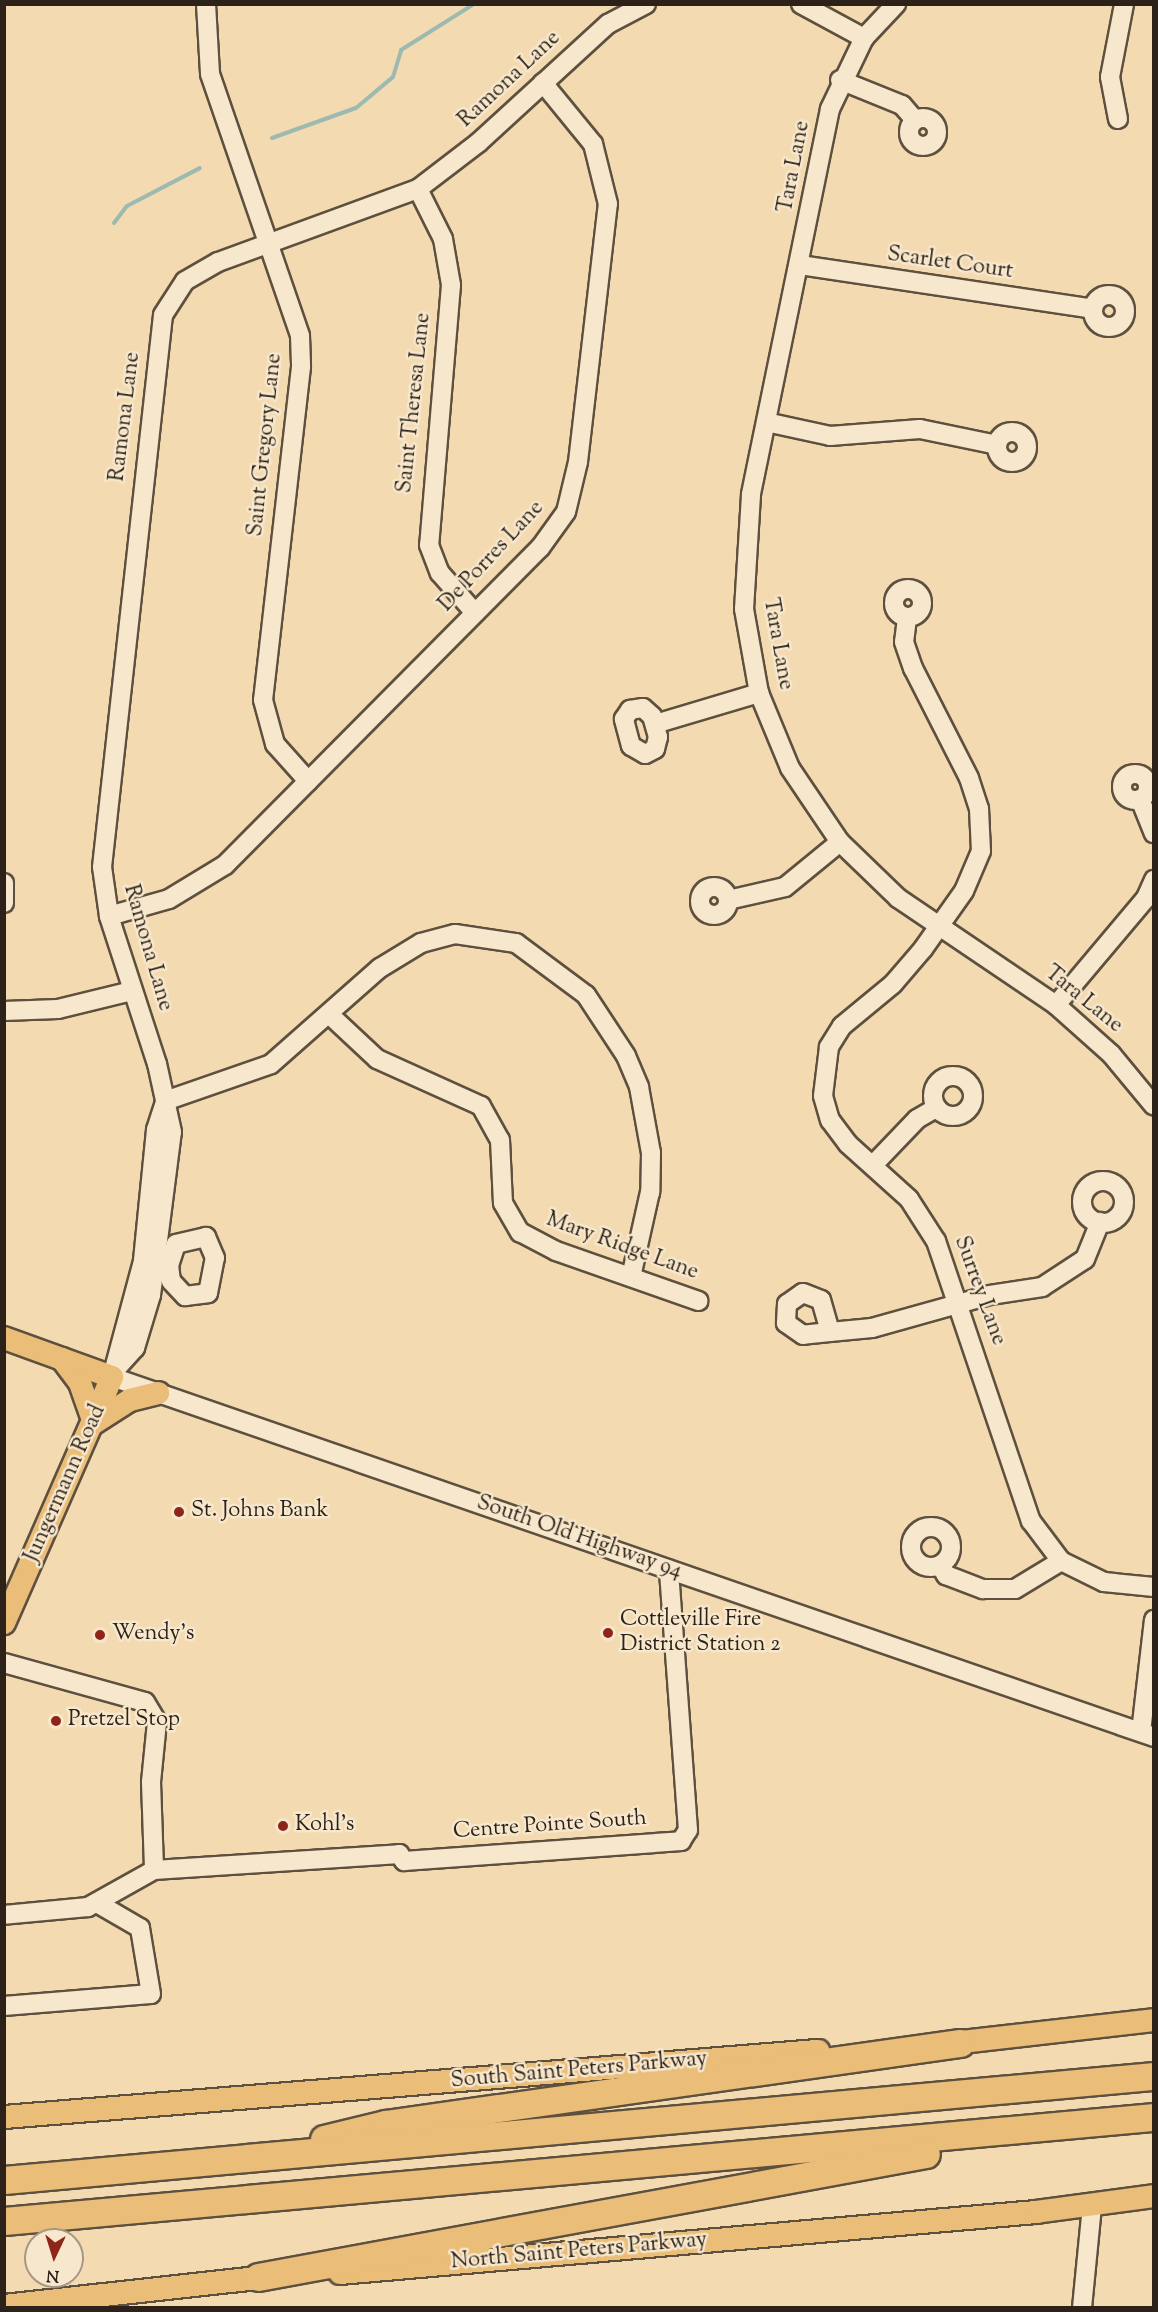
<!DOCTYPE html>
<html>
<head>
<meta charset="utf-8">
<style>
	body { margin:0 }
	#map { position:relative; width:1158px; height:2312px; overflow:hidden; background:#f3dab1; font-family:"Sorts Mill Goudy",serif }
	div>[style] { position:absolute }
	.stream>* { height:4px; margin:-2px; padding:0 2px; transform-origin:2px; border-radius:2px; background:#9cbab0 }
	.roads { filter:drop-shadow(2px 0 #5e503f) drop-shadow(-2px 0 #5e503f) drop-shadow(0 2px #5e503f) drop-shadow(0 -2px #5e503f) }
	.minor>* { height:18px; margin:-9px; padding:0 9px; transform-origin:9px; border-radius:9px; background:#f7e7cc }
	.minor>.ring { margin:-9px; padding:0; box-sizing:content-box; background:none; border:18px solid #f7e7cc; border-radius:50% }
	.major>* { height:22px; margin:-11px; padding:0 11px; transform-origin:11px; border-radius:11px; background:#eabd78 }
	.highway>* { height:27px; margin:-13.5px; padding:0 13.5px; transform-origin:13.5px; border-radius:13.5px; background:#eabd78 }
	.dots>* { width:16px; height:16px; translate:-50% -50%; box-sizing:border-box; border:3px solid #f7e7cc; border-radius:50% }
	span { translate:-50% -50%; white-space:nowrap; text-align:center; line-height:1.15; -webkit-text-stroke:5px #f7e7cc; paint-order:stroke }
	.street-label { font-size:22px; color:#2c2219 }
	.poi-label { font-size:22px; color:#2c2219 }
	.left { translate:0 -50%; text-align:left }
	.frame { position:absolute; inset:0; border:6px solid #2c2219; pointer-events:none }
	.north { position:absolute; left:24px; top:2228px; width:60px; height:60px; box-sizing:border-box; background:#f7e7cc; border:2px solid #a69884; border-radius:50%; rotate:184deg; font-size:16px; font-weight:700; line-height:24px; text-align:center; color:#2c2219 }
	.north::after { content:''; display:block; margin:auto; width:21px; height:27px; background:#8f2418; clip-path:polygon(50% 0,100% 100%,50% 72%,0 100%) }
</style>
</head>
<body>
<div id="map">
	<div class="stream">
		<div style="left:272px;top:138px;width:89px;rotate:-19.7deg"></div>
		<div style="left:356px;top:108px;width:48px;rotate:-40deg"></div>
		<div style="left:393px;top:77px;width:28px;rotate:-73deg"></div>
		<div style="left:401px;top:50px;width:86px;rotate:-32.2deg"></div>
		<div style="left:114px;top:223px;width:21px;rotate:-53deg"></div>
		<div style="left:127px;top:206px;width:82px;rotate:-27.5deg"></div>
	</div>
	<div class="roads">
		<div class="minor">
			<div style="left:206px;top:4px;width:70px;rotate:86.7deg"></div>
			<div style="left:210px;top:74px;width:277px;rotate:71deg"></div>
			<div style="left:300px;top:336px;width:31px;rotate:88deg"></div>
			<div style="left:301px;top:367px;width:335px;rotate:96.5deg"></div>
			<div style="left:263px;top:700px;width:46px;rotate:74.7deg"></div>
			<div style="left:275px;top:744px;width:50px;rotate:48.3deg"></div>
			<div style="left:801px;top:4px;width:72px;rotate:28.4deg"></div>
			<div style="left:864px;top:38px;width:47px;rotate:-46.7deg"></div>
			<div style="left:864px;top:38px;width:79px;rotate:115.6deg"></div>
			<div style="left:830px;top:109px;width:394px;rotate:101.6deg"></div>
			<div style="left:751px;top:495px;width:114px;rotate:93.5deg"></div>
			<div style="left:744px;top:609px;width:85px;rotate:79.9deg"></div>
			<div style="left:759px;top:693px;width:81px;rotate:67.5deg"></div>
			<div style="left:790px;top:768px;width:89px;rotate:56deg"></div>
			<div style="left:840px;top:842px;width:81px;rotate:44deg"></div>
			<div style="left:898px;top:898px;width:191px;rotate:34.1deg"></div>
			<div style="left:1056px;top:1005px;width:74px;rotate:41.7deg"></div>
			<div style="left:1111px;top:1054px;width:67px;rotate:50.4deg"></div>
			<div style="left:840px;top:80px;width:67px;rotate:22deg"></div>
			<div style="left:902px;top:105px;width:20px;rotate:49deg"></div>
			<div class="ring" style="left:909px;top:118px;width:10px;height:10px"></div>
			<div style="left:1118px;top:119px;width:43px;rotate:-100.8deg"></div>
			<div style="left:1110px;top:77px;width:74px;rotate:-79.1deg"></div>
			<div style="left:418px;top:189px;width:56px;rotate:63.4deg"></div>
			<div style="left:443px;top:239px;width:47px;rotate:80.1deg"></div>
			<div style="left:451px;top:285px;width:261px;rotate:94.8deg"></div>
			<div style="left:429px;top:545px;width:30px;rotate:69deg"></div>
			<div style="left:440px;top:573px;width:53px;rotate:48.8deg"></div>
			<div style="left:800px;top:265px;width:296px;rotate:8.5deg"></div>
			<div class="ring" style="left:1093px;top:295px;width:14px;height:14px"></div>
			<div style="left:766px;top:422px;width:66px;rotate:12.3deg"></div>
			<div style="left:830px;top:436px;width:90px;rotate:-4.4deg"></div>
			<div style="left:920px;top:429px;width:79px;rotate:11.7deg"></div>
			<div class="ring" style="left:997px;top:432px;width:12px;height:12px"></div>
			<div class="ring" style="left:894px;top:589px;width:10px;height:10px"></div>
			<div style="left:907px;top:618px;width:24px;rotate:97deg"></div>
			<div style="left:904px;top:642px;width:28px;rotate:71deg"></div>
			<div style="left:913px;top:668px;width:123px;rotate:63deg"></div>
			<div style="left:969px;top:778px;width:33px;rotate:72deg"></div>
			<div style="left:979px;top:809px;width:42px;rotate:87.3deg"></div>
			<div style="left:981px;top:851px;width:43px;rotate:113deg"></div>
			<div style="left:964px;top:891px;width:71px;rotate:125.3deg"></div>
			<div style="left:923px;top:949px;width:46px;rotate:130.6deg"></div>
			<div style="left:893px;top:984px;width:66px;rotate:140.5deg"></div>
			<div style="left:842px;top:1026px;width:25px;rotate:122deg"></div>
			<div style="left:829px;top:1047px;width:49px;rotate:97deg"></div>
			<div style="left:823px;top:1096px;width:25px;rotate:74deg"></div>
			<div style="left:830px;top:1120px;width:30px;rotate:53deg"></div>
			<div style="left:848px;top:1144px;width:82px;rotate:42deg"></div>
			<div style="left:909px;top:1199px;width:50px;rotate:57.3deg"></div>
			<div style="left:936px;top:1241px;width:296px;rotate:71.3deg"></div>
			<div style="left:1031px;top:1521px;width:50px;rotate:53.1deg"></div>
			<div style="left:643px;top:708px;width:12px;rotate:42deg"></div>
			<div style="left:652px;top:716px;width:22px;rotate:74deg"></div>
			<div style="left:658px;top:737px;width:12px;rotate:104deg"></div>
			<div style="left:655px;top:749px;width:11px;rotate:153deg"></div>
			<div style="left:645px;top:754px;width:16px;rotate:-150deg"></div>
			<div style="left:631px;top:746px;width:28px;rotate:-105deg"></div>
			<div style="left:624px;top:719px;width:11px;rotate:-56deg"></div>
			<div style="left:630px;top:710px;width:13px;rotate:-9deg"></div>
			<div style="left:655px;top:724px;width:109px;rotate:-16.6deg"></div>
			<div class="ring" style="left:1122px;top:774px;width:8px;height:8px"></div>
			<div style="left:1140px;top:799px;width:37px;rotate:68deg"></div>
			<div style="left:4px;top:883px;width:20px;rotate:90deg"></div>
			<div class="ring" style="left:700px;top:887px;width:10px;height:10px"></div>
			<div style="left:728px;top:900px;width:58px;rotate:-12.8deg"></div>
			<div style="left:785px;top:887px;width:71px;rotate:-39.3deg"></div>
			<div style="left:109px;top:916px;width:62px;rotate:-15.8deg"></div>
			<div style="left:169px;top:899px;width:66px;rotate:-31.3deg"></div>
			<div style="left:225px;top:865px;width:447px;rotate:-45.2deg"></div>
			<div style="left:540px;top:548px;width:44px;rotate:-54.2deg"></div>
			<div style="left:566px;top:512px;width:51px;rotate:-76.5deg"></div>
			<div style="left:578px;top:462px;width:260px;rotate:-83.4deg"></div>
			<div style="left:608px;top:204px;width:62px;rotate:-104deg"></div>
			<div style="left:593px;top:144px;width:79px;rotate:-129.3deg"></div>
			<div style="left:1056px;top:1005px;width:140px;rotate:-49.9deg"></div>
			<div style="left:1146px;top:898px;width:20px;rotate:-66deg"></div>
			<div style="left:4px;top:1011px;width:54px;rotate:-2.1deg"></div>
			<div style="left:58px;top:1009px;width:76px;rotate:-13.7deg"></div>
			<div style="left:331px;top:1016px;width:63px;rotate:43.1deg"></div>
			<div style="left:377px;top:1059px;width:114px;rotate:24.3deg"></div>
			<div style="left:481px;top:1106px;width:39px;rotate:61deg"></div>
			<div style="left:500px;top:1140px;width:63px;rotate:87.3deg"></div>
			<div style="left:503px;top:1203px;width:34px;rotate:60deg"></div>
			<div style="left:520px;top:1232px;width:41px;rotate:27.8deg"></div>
			<div style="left:556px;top:1251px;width:151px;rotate:19.3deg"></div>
			<div class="ring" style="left:933px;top:1076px;width:22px;height:22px"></div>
			<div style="left:165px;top:1101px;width:112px;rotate:-19.2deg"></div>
			<div style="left:271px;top:1064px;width:145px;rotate:-41.4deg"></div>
			<div style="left:380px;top:968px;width:48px;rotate:-31.4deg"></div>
			<div style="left:421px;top:943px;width:35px;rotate:-15deg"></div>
			<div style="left:455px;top:934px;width:62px;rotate:8.4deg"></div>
			<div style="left:516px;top:943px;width:87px;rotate:36.6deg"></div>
			<div style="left:586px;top:995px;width:73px;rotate:56.7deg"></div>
			<div style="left:626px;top:1056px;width:34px;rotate:67deg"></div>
			<div style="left:639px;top:1087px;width:67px;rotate:79.7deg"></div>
			<div style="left:651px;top:1153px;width:39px;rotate:91deg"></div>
			<div style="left:650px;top:1192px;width:87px;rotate:102.6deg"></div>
			<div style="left:165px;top:1102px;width:29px;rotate:108deg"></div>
			<div style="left:156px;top:1130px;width:132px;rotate:95.7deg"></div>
			<div style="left:143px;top:1261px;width:120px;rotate:105deg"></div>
			<div style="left:112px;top:1377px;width:1102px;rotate:19.06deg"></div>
			<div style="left:874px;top:1164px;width:62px;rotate:-46.3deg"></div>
			<div style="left:917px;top:1119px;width:22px;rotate:-30deg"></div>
			<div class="ring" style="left:1082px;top:1181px;width:24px;height:24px"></div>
			<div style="left:147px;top:1261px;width:22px;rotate:10deg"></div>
			<div style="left:169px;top:1265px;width:16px;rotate:83deg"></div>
			<div style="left:171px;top:1281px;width:21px;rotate:47deg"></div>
			<div style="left:185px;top:1296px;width:23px;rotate:-7deg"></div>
			<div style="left:208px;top:1293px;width:36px;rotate:-79deg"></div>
			<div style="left:215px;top:1258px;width:23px;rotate:-113deg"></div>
			<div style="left:206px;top:1237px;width:31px;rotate:167deg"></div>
			<div style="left:176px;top:1244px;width:22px;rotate:108deg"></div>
			<div style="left:803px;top:1293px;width:19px;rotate:21deg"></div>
			<div style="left:821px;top:1300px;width:33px;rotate:74deg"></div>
			<div style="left:830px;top:1332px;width:27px;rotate:174deg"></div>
			<div style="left:803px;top:1335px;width:21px;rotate:-145deg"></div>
			<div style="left:786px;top:1323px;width:19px;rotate:-87deg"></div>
			<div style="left:787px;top:1304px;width:19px;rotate:-35deg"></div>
			<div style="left:830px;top:1332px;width:42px;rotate:-5.4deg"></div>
			<div style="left:872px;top:1328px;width:123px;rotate:-15.6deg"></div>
			<div style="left:990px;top:1295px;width:53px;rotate:-8.7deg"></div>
			<div style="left:1042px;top:1287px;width:51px;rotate:-33.1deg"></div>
			<div style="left:1085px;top:1259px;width:40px;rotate:-68deg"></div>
			<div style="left:115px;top:1370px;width:30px;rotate:-48deg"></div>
			<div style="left:135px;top:1348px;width:55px;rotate:-73.2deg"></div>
			<div style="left:151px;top:1295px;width:164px;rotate:-82.7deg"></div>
			<div style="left:172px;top:1132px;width:70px;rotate:-102.4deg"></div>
			<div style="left:157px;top:1064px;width:156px;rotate:-108deg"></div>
			<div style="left:109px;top:916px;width:49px;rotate:-98.1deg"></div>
			<div style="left:102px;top:867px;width:555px;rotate:-83.69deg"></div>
			<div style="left:163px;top:315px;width:40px;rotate:-57.1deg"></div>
			<div style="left:185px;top:281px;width:38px;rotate:-30deg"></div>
			<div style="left:218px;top:262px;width:213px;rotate:-20.1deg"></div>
			<div style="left:418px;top:189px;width:76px;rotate:-37.5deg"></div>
			<div style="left:478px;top:143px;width:176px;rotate:-42.5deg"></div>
			<div style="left:608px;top:24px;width:43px;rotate:-27.8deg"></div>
			<div class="ring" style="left:911px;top:1527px;width:22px;height:22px"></div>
			<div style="left:940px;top:1565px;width:12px;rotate:59deg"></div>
			<div style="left:946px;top:1575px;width:40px;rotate:21deg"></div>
			<div style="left:983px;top:1589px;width:32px"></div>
			<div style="left:1015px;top:1589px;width:54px;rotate:-31.3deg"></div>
			<div style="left:1061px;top:1561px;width:48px;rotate:26deg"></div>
			<div style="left:1104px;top:1582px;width:50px;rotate:5.7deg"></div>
			<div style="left:4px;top:1663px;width:146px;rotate:15.5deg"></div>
			<div style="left:145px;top:1702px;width:23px;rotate:59deg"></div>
			<div style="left:157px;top:1722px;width:60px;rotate:95.7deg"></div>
			<div style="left:151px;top:1782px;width:88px;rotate:88deg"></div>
			<div style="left:154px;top:1870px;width:76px;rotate:150.7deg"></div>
			<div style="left:88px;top:1907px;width:84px;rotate:174.6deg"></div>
			<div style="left:1141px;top:1732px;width:113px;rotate:-83.4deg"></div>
			<div style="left:154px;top:1870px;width:246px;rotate:-3.7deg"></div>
			<div style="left:399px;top:1854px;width:9px;rotate:54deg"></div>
			<div style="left:404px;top:1861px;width:278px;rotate:-4.1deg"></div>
			<div style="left:681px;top:1841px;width:13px;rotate:-58deg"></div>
			<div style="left:688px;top:1830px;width:261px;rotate:-94.2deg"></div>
			<div style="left:4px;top:2006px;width:147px;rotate:-4.7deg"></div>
			<div style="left:151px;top:1994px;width:67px;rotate:-99.5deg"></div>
			<div style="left:140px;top:1928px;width:50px;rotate:-149.8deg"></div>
			<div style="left:1082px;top:2308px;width:102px;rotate:-84.4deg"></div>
		</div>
		<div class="major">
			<div style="left:4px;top:1338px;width:115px;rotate:19.9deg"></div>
			<div style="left:112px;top:1377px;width:269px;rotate:113.7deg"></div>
			<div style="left:62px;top:1359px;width:30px;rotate:53deg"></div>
			<div style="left:80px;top:1383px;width:42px;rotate:70.7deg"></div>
			<div style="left:94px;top:1423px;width:43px;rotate:-32.6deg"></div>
			<div style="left:130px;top:1400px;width:29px;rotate:-14deg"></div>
			<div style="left:944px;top:2044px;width:211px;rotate:-6.5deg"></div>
			<div style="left:4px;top:2117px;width:817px;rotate:-4.64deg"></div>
			<div style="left:340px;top:2273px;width:699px;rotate:-5.01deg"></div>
			<div style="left:1036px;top:2212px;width:119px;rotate:-7.7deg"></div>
			<div style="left:4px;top:2306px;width:272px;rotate:-6.3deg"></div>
		</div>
		<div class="highway">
			<div style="left:324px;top:2139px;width:63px;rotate:-13.8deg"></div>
			<div style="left:385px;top:2124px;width:581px;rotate:-8.02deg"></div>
			<div style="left:4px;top:2180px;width:1155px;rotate:-5.17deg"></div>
			<div style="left:4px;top:2221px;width:1155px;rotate:-5.17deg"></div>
			<div style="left:258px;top:2277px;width:679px;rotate:-10.43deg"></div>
		</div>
	</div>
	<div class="dots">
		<div style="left:179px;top:1512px;background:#8f2418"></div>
		<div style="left:608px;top:1633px;background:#8f2418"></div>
		<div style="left:100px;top:1635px;background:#8f2418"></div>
		<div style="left:56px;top:1721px;background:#8f2418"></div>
		<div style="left:283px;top:1826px;background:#8f2418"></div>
	</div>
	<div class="street-label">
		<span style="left:510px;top:80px;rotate:-43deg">Ramona Lane</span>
		<span style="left:795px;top:167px;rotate:-79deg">Tara Lane</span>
		<span style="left:950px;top:264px;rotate:8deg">Scarlet Court</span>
		<span style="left:415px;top:403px;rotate:-84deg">Saint Theresa Lane</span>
		<span style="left:126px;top:417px;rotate:-83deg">Ramona Lane</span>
		<span style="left:266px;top:445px;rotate:-84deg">Saint Gregory Lane</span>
		<span style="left:492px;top:557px;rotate:-47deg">De Porres Lane</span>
		<span style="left:777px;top:644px;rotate:80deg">Tara Lane</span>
		<span style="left:147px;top:948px;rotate:74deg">Ramona Lane</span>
		<span style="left:1083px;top:1000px;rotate:39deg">Tara Lane</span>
		<span style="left:622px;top:1247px;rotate:20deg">Mary Ridge Lane</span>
		<span style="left:979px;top:1291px;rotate:70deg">Surrey Lane</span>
		<span style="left:66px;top:1484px;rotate:-66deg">Jungermann Road</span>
		<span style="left:579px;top:1538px;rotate:19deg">South Old Highway 94</span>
		<span style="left:550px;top:1826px;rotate:-4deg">Centre Pointe South</span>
		<span style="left:579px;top:2071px;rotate:-5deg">South Saint Peters Parkway</span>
		<span style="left:579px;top:2252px;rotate:-5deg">North Saint Peters Parkway</span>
	</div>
	<div class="poi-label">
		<span class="left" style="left:191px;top:1512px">St. Johns Bank</span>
		<span class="left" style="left:620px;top:1633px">Cottleville Fire<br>District Station 2</span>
		<span class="left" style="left:112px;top:1635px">Wendy's</span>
		<span class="left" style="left:68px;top:1721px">Pretzel Stop</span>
		<span class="left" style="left:295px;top:1826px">Kohl's</span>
	</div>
	<div class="frame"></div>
	<div class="north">N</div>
</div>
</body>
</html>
